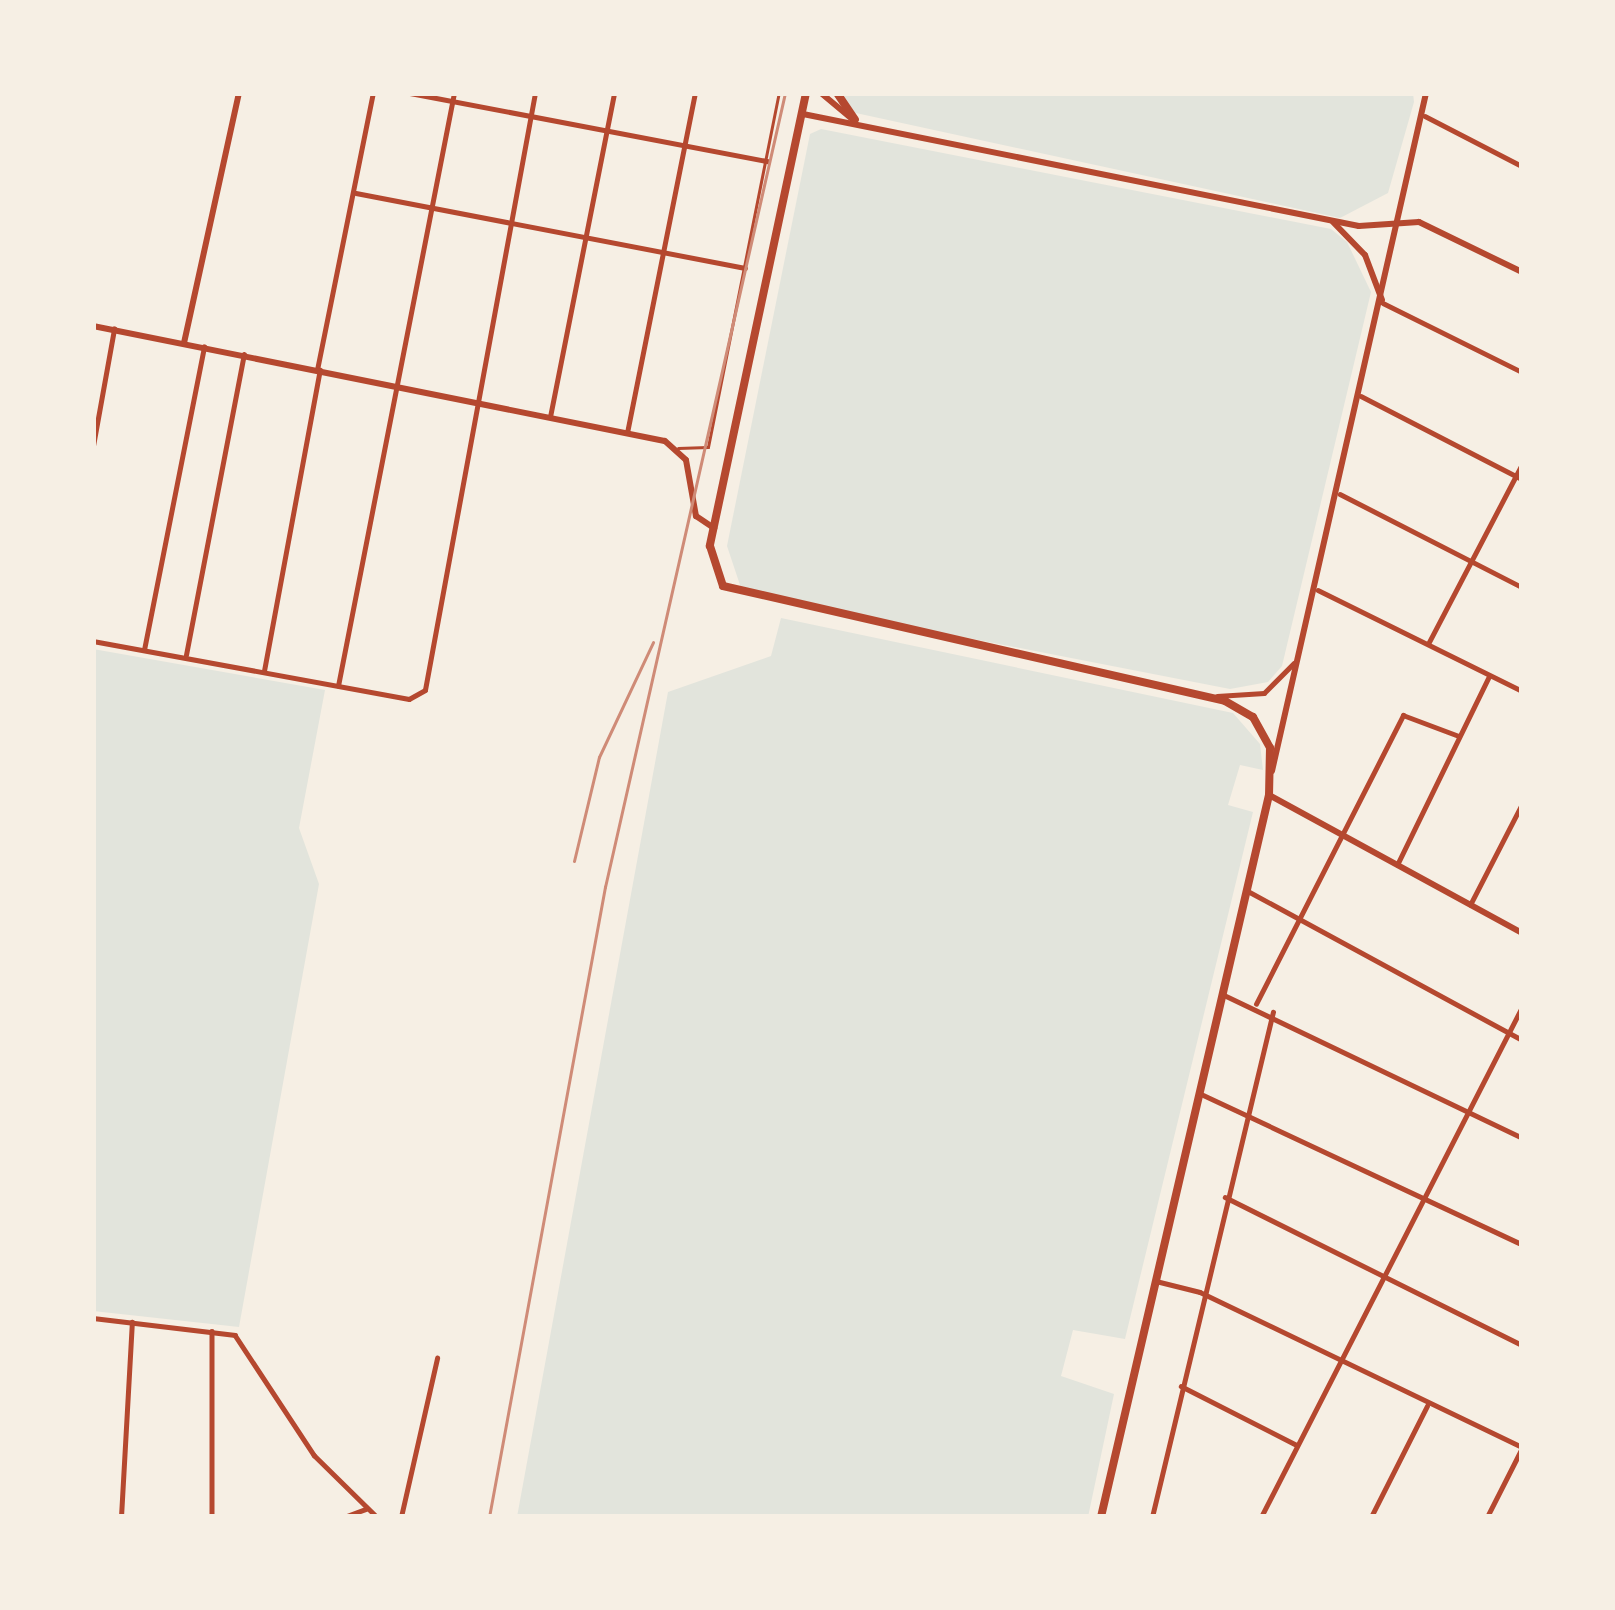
<!DOCTYPE html>
<html>
<head>
<meta charset="utf-8">
<style>
	body { margin:0 }
	#map { position:relative; width:1615px; height:1610px; overflow:hidden; background:#f6efe4; font-family:"DejaVu Sans",sans-serif }
	div>[style] { position:absolute }
	.green>* { inset:0; background:#e2e4dc }
	.service>* { height:3px; margin:-1.5px; padding:0 1.5px; transform-origin:1.5px; border-radius:1.5px; background:#b5482f }
	.minor>* { height:4.5px; margin:-2.25px; padding:0 2.25px; transform-origin:2.25px; border-radius:2.25px; background:#b5482f }
	.tertiary>* { height:6px; margin:-3px; padding:0 3px; transform-origin:3px; border-radius:3px; background:#b5482f }
	.primary>* { height:8px; margin:-4px; padding:0 4px; transform-origin:4px; border-radius:4px; background:#b5482f }
	.rail>* { height:3px; margin:-1.5px; padding:0 1.5px; transform-origin:1.5px; border-radius:1.5px; background:#cf8b77 }
	span { translate:-50% -50%; white-space:nowrap; text-align:center; line-height:1.15; -webkit-text-stroke:12px #f6efe4; paint-order:stroke }
	.frame { position:absolute; inset:0; border:96px solid #f6efe4; pointer-events:none }
</style>
</head>
<body>
<div id="map">
	<div class="green">
		<div style="clip-path:polygon(845px 93px,1413px 93px,1414px 102px,1388px 193px,1340px 218px,842px 110px)"></div>
		<div style="clip-path:polygon(821px 129px,1331px 229px,1347px 242px,1371px 292px,1282px 666px,1268px 682px,1230px 689px,743px 594px,727px 546px,810px 134px)"></div>
		<div style="clip-path:polygon(781px 618px,1233px 713px,1260px 744px,1263px 770px,1240px 765px,1228px 805px,1253px 812px,1125px 1339px,1073px 1330px,1061px 1376px,1114px 1394px,1088px 1517px,517px 1517px,668px 692px,771px 656px)"></div>
		<div style="clip-path:polygon(93px 649px,325px 690px,299px 828px,319px 884px,239px 1327px,93px 1311px)"></div>
	</div>
	<div class="service">
		<div style="left:678px;top:448px;width:30px;rotate:-2deg"></div>
		<div style="left:708px;top:447px;width:361px;rotate:-78.7deg"></div>
	</div>
	<div class="minor">
		<div style="left:410px;top:93px;width:364px;rotate:10.8deg"></div>
		<div style="left:1425px;top:116px;width:109px;rotate:27.3deg"></div>
		<div style="left:356px;top:193px;width:396px;rotate:10.9deg"></div>
		<div style="left:1383px;top:303px;width:155px;rotate:26.4deg"></div>
		<div style="left:317px;top:370px;width:283px;rotate:-78.6deg"></div>
		<div style="left:1361px;top:396px;width:181px;rotate:27.3deg"></div>
		<div style="left:550px;top:417px;width:330px;rotate:-78.8deg"></div>
		<div style="left:627px;top:433px;width:347px;rotate:-78.7deg"></div>
		<div style="left:93px;top:446px;width:119px;rotate:-79.8deg"></div>
		<div style="left:1340px;top:494px;width:204px;rotate:27.1deg"></div>
		<div style="left:1318px;top:590px;width:228px;rotate:26.3deg"></div>
		<div style="left:93px;top:641px;width:321px;rotate:10.4deg"></div>
		<div style="left:409px;top:699px;width:18px;rotate:-29deg"></div>
		<div style="left:425px;top:690px;width:607px;rotate:-79.56deg"></div>
		<div style="left:1428px;top:644px;width:203px;rotate:-62.4deg"></div>
		<div style="left:144px;top:650px;width:309px;rotate:-78.8deg"></div>
		<div style="left:186px;top:655px;width:306px;rotate:-79.1deg"></div>
		<div style="left:264px;top:671px;width:306px;rotate:-79.5deg"></div>
		<div style="left:338px;top:686px;width:604px;rotate:-78.93deg"></div>
		<div style="left:1217px;top:696px;width:47px;rotate:-3.7deg"></div>
		<div style="left:1264px;top:693px;width:42px;rotate:-45deg"></div>
		<div style="left:1397px;top:865px;width:210px;rotate:-64deg"></div>
		<div style="left:1246px;top:890px;width:314px;rotate:28.5deg"></div>
		<div style="left:1470px;top:905px;width:114px;rotate:-62.8deg"></div>
		<div style="left:1222px;top:994px;width:333px;rotate:25.6deg"></div>
		<div style="left:1256px;top:1004px;width:324px;rotate:-63deg"></div>
		<div style="left:1403px;top:715px;width:60px;rotate:20.6deg"></div>
		<div style="left:1199px;top:1093px;width:357px;rotate:25.1deg"></div>
		<div style="left:1225px;top:1197px;width:332px;rotate:26.5deg"></div>
		<div style="left:1156px;top:1281px;width:45px;rotate:14deg"></div>
		<div style="left:1200px;top:1292px;width:357px;rotate:25.7deg"></div>
		<div style="left:93px;top:1318px;width:143px;rotate:6.8deg"></div>
		<div style="left:235px;top:1335px;width:144px;rotate:56.6deg"></div>
		<div style="left:314px;top:1455px;width:88px;rotate:44.5deg"></div>
		<div style="left:212px;top:1331px;width:186px;rotate:90deg"></div>
		<div style="left:1181px;top:1386px;width:130px;rotate:27deg"></div>
		<div style="left:121px;top:1517px;width:195px;rotate:-86.8deg"></div>
		<div style="left:344px;top:1517px;width:23px;rotate:-20deg"></div>
		<div style="left:401px;top:1517px;width:163px;rotate:-77.2deg"></div>
		<div style="left:1152px;top:1517px;width:519px;rotate:-76.53deg"></div>
		<div style="left:1261px;top:1517px;width:573px;rotate:-62.9deg"></div>
		<div style="left:1371px;top:1517px;width:124px;rotate:-63.2deg"></div>
		<div style="left:1487px;top:1517px;width:77px;rotate:-63.1deg"></div>
	</div>
	<div class="tertiary">
		<div style="left:821px;top:93px;width:39px;rotate:40deg"></div>
		<div style="left:803px;top:114px;width:567px;rotate:11.39deg"></div>
		<div style="left:1359px;top:226px;width:60px;rotate:-3.8deg"></div>
		<div style="left:1419px;top:222px;width:114px;rotate:25.9deg"></div>
		<div style="left:1333px;top:222px;width:46px;rotate:45.9deg"></div>
		<div style="left:1365px;top:255px;width:48px;rotate:69.3deg"></div>
		<div style="left:93px;top:326px;width:583px;rotate:11.37deg"></div>
		<div style="left:665px;top:441px;width:28px;rotate:42deg"></div>
		<div style="left:686px;top:460px;width:57px;rotate:79.9deg"></div>
		<div style="left:696px;top:516px;width:22px;rotate:34deg"></div>
		<div style="left:184px;top:343px;width:256px;rotate:-77.6deg"></div>
		<div style="left:1272px;top:771px;width:695px;rotate:-77.2deg"></div>
		<div style="left:1269px;top:795px;width:288px;rotate:28.6deg"></div>
	</div>
	<div class="primary">
		<div style="left:806px;top:93px;width:463px;rotate:102deg"></div>
		<div style="left:710px;top:546px;width:42px;rotate:72deg"></div>
		<div style="left:723px;top:586px;width:515px;rotate:12.9deg"></div>
		<div style="left:1225px;top:701px;width:32px;rotate:30deg"></div>
		<div style="left:1253px;top:717px;width:35px;rotate:61deg"></div>
		<div style="left:1270px;top:748px;width:47px;rotate:91.2deg"></div>
		<div style="left:1269px;top:795px;width:741px;rotate:103.1deg"></div>
		<div style="left:837px;top:93px;width:32px;rotate:56deg"></div>
	</div>
	<div class="rail">
		<div style="left:574px;top:861px;width:107px;rotate:-76.5deg"></div>
		<div style="left:599px;top:757px;width:127px;rotate:-64.8deg"></div>
		<div style="left:489px;top:1517px;width:641px;rotate:-79.57deg"></div>
		<div style="left:605px;top:887px;width:814px;rotate:-77.23deg"></div>
	</div>
	<div class="frame"></div>
</div>
</body>
</html>
